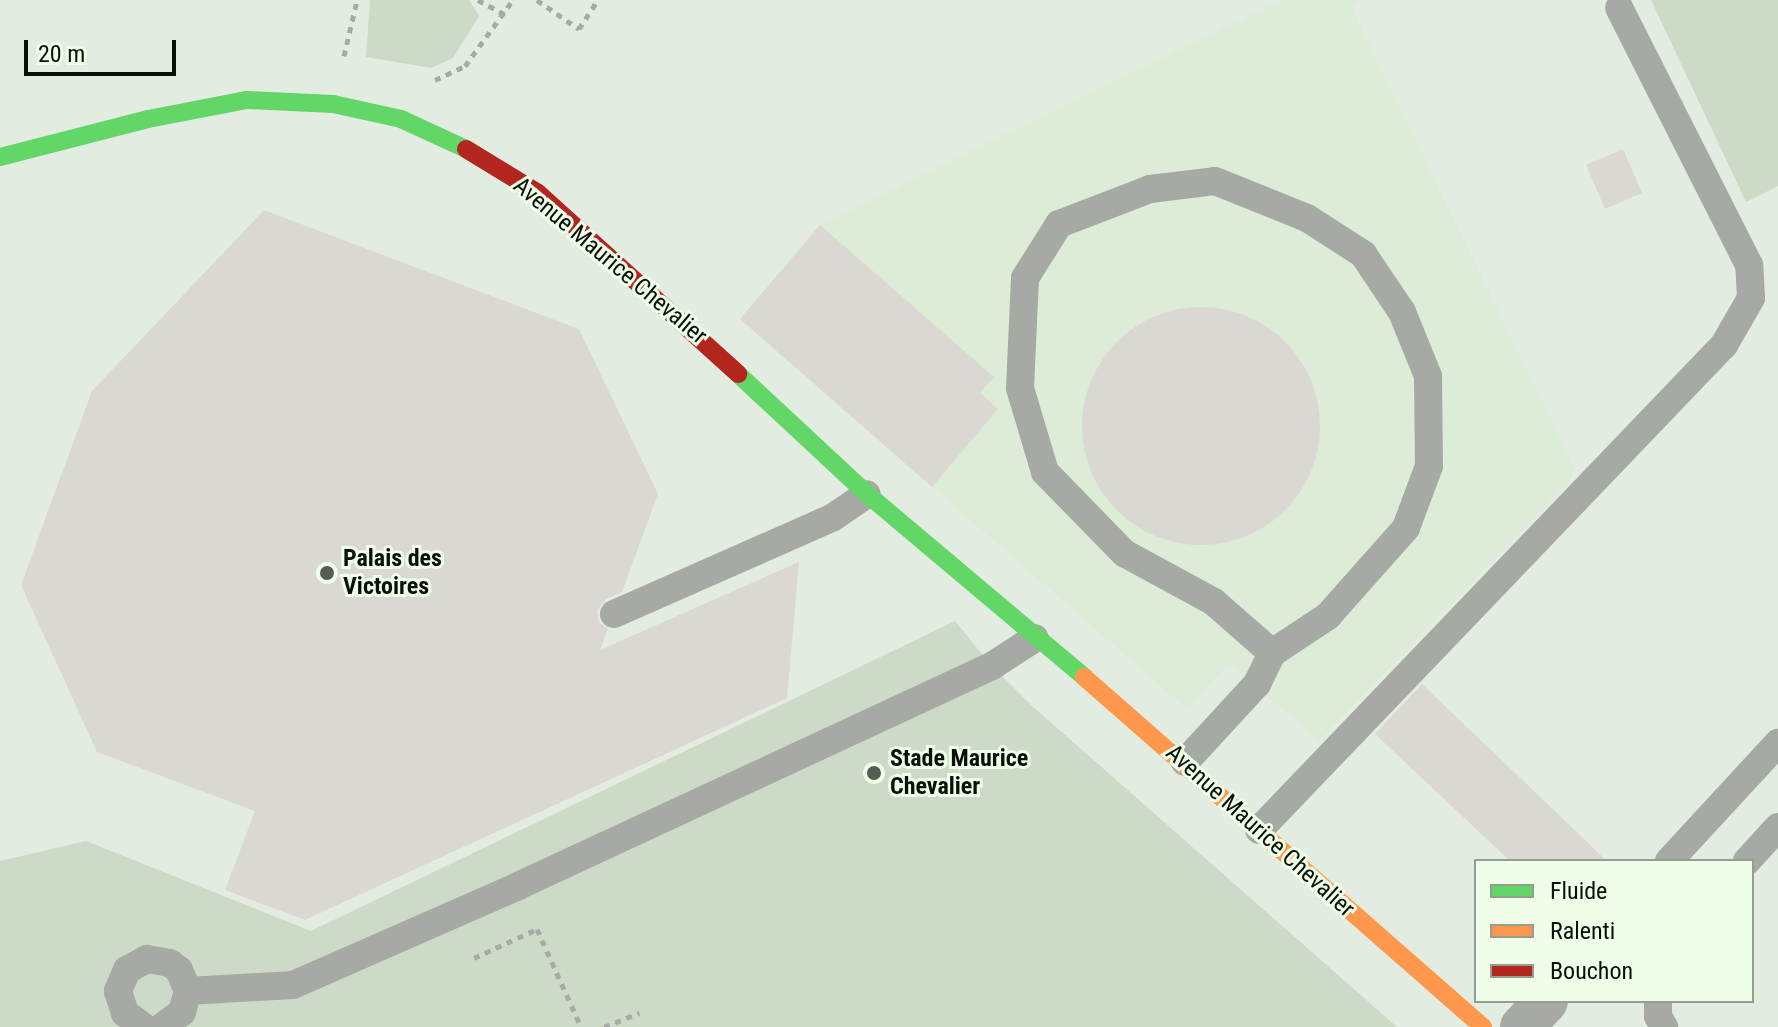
<!DOCTYPE html>
<html>
<head>
<meta charset="utf-8">
<style>
	body { margin:0 }
	#map { position:relative; width:1778px; height:1027px; overflow:hidden; background:#e3ece0; font-family:"Roboto Condensed",sans-serif }
	div>[style] { position:absolute }
	.built>* { inset:0; background:#dcecd7 }
	.green>* { inset:0; background:#cddac8 }
	.building>* { inset:0; background:#dbd8d4 }
	.round { border-radius:50% }
	.path>* { height:5px; margin-top:-2.5px; transform-origin:0; background:repeating-linear-gradient(90deg,#a7aba5 0 6px,transparent 0 12px) }
	.lane>* { height:28px; margin:-14px; padding:0 14px; transform-origin:14px; border-radius:14px; background:#a6a9a4 }
	.street>* { height:44px; margin:-22px; padding:0 22px; transform-origin:22px; border-radius:22px; background:#a6a9a4 }
	.fast>* { height:18px; margin:-9px; padding:0 9px; transform-origin:9px; border-radius:9px; background:#63d668 }
	.slow>* { height:18px; margin:-9px; padding:0 9px; transform-origin:9px; border-radius:9px; background:#ff974d }
	.jam>* { height:18px; margin:-9px; padding:0 9px; transform-origin:9px; border-radius:9px; background:#b3261e }
	.dots>* { width:22px; height:22px; translate:-50% -50%; box-sizing:border-box; border:4px solid #eefee8; border-radius:50% }
	span { translate:-50% -50%; white-space:nowrap; text-align:center; line-height:1.15; -webkit-text-stroke:6px #eefee8; paint-order:stroke }
	.street-label { font-size:24px; color:#0a0f08 }
	.poi-label { font-size:24px; color:#0a0f08; font-weight:700 }
	.left { translate:0 -50%; text-align:left }
	.legend { position:absolute; left:1474px; top:859px; width:280px; height:144px; box-sizing:border-box; background:#eefee8; border:2px solid #939e8e; margin:0; padding:10px 14px; list-style:none; font-size:24px; color:#0a0f08 }
	.legend li { display:flex; align-items:center; gap:16px; height:40px }
	.legend b { width:40px; border:2px solid #939e8e }
	.scale { position:absolute; left:24px; top:40px; width:152px; height:36px; box-sizing:border-box; border:4px solid #0a0f08; border-top:0; padding-left:10px; font-size:24px; line-height:28px; white-space:nowrap; color:#0a0f08; -webkit-text-stroke:6px #eefee8; paint-order:stroke }
</style>
</head>
<body>
<div id="map">
	<div class="built">
		<div style="clip-path:polygon(1281px 0,1359px 0,1350px 5px,1575px 469px,1570px 481px,1319px 741px,1229px 663px,1187px 709px,740px 319px,820px 225px)"></div>
	</div>
	<div class="green">
		<div style="clip-path:polygon(370px 0,469px 0,479px 16px,453px 58px,431px 68px,366px 57px)"></div>
		<div style="clip-path:polygon(1651px 0,1778px 0,1778px 186px,1746px 202px)"></div>
		<div style="clip-path:polygon(955px 621px,992px 666px,1031px 705px,1397px 1027px,0 1027px,0 861px,86px 841px,311px 931px)"></div>
	</div>
	<div class="building">
		<div style="clip-path:polygon(1623px 149px,1642px 193px,1605px 209px,1586px 165px)"></div>
		<div style="clip-path:polygon(264px 210px,579px 329px,658px 494px,622px 592px,606px 599px,597px 611px,599px 622px,608px 629px,600px 650px,799px 562px,787px 698px,305px 920px,225px 890px,255px 811px,97px 752px,21px 585px,92px 391px)"></div>
		<div style="clip-path:polygon(820px 225px,994px 377px,980px 393px,998px 409px,932px 487px,740px 319px)"></div>
		<div class="round" style="left:1082px;top:307px;width:238px;height:238px"></div>
		<div style="clip-path:polygon(1422px 684px,1607px 861px,1510px 861px,1375px 734px)"></div>
	</div>
	<div class="path">
		<div style="left:478px;top:0;width:30px;rotate:28deg"></div>
		<div style="left:537px;top:0;width:51px;rotate:34.6deg"></div>
		<div style="left:579px;top:29px;width:35px;rotate:-57deg"></div>
		<div style="left:344px;top:56px;width:57px;rotate:-76.9deg"></div>
		<div style="left:435px;top:80px;width:33px;rotate:-25deg"></div>
		<div style="left:465px;top:66px;width:82px;rotate:-54deg"></div>
		<div style="left:474px;top:958px;width:69px;rotate:-24.7deg"></div>
		<div style="left:537px;top:929px;width:107px;rotate:65.8deg"></div>
		<div style="left:604px;top:1027px;width:38px;rotate:-22deg"></div>
	</div>
	<div class="lane">
		<div style="left:614px;top:614px;width:238px;rotate:-23.8deg"></div>
		<div style="left:832px;top:518px;width:42px;rotate:-34.4deg"></div>
		<div style="left:1185px;top:762px;width:106px;rotate:-47.3deg"></div>
		<div style="left:1257px;top:684px;width:34px;rotate:-64deg"></div>
		<div style="left:1272px;top:653px;width:77px;rotate:-138.7deg"></div>
		<div style="left:1214px;top:602px;width:102px;rotate:-151.4deg"></div>
		<div style="left:1124px;top:553px;width:113px;rotate:-134.3deg"></div>
		<div style="left:1045px;top:472px;width:88px;rotate:-106.6deg"></div>
		<div style="left:1020px;top:388px;width:110px;rotate:-87.4deg"></div>
		<div style="left:1025px;top:278px;width:64px;rotate:-57.8deg"></div>
		<div style="left:1059px;top:224px;width:97px;rotate:-21deg"></div>
		<div style="left:1150px;top:189px;width:65px;rotate:-7deg"></div>
		<div style="left:1215px;top:181px;width:99px;rotate:21.9deg"></div>
		<div style="left:1307px;top:218px;width:67px;rotate:32.7deg"></div>
		<div style="left:1363px;top:254px;width:70px;rotate:56.1deg"></div>
		<div style="left:1402px;top:312px;width:69px;rotate:67.9deg"></div>
		<div style="left:1428px;top:376px;width:90px;rotate:89.4deg"></div>
		<div style="left:1429px;top:466px;width:66px;rotate:110.4deg"></div>
		<div style="left:1406px;top:528px;width:118px;rotate:131.6deg"></div>
		<div style="left:1328px;top:616px;width:67px;rotate:146.5deg"></div>
		<div style="left:1259px;top:830px;width:672px;rotate:-46.21deg"></div>
		<div style="left:1724px;top:345px;width:54px;rotate:-60.1deg"></div>
		<div style="left:1751px;top:298px;width:33px;rotate:-93deg"></div>
		<div style="left:1749px;top:265px;width:288px;rotate:-116.8deg"></div>
		<div style="left:1669px;top:861px;width:161px;rotate:-47.3deg"></div>
		<div style="left:1747px;top:861px;width:46px;rotate:-47.6deg"></div>
		<div style="left:188px;top:991px;width:105px;rotate:-3.3deg"></div>
		<div style="left:293px;top:985px;width:246px;rotate:-23.7deg"></div>
		<div style="left:518px;top:886px;width:523px;rotate:-24.9deg"></div>
		<div style="left:992px;top:666px;width:51px;rotate:-33.1deg"></div>
		<div style="left:1658px;top:1001px;width:15px;rotate:90deg"></div>
		<div style="left:1658px;top:1016px;width:13px;rotate:61deg"></div>
		<div style="left:144px;top:1027px;width:24px;rotate:-144deg"></div>
		<div style="left:125px;top:1013px;width:23px;rotate:-108deg"></div>
		<div style="left:118px;top:991px;width:23px;rotate:-67deg"></div>
		<div style="left:127px;top:970px;width:23px;rotate:-29deg"></div>
		<div style="left:147px;top:959px;width:23px;rotate:10deg"></div>
		<div style="left:170px;top:963px;width:11px;rotate:38deg"></div>
		<div style="left:179px;top:970px;width:23px;rotate:67deg"></div>
		<div style="left:188px;top:991px;width:22px;rotate:106deg"></div>
		<div style="left:182px;top:1012px;width:25px;rotate:143deg"></div>
	</div>
	<div class="street">
		<div style="left:1522px;top:1027px;width:35px;rotate:-47deg"></div>
	</div>
	<div class="fast">
		<div style="left:0;top:157px;width:153px;rotate:-14.4deg"></div>
		<div style="left:148px;top:119px;width:101px;rotate:-10.9deg"></div>
		<div style="left:247px;top:100px;width:86px;rotate:2.7deg"></div>
		<div style="left:333px;top:104px;width:70px;rotate:12.4deg"></div>
		<div style="left:401px;top:119px;width:72px;rotate:24.8deg"></div>
		<div style="left:738px;top:374px;width:176px;rotate:42.9deg"></div>
		<div style="left:867px;top:494px;width:284px;rotate:40.1deg"></div>
	</div>
	<div class="slow">
		<div style="left:1084px;top:677px;width:531px;rotate:41.26deg"></div>
	</div>
	<div class="jam">
		<div style="left:466px;top:149px;width:84px;rotate:31.4deg"></div>
		<div style="left:538px;top:193px;width:270px;rotate:42.1deg"></div>
	</div>
	<div class="dots">
		<div style="left:327px;top:573px;background:#565c54"></div>
		<div style="left:874px;top:773px;background:#565c54"></div>
	</div>
	<div class="street-label">
		<span style="left:610px;top:261px;rotate:40deg">Avenue Maurice Chevalier</span>
		<span style="left:1260px;top:831px;rotate:42deg">Avenue Maurice Chevalier</span>
	</div>
	<div class="poi-label">
		<span class="left" style="left:343px;top:573px">Palais des<br>Victoires</span>
		<span class="left" style="left:890px;top:773px">Stade Maurice<br>Chevalier</span>
	</div>
	<ul class="legend">
	<li><b style="height:10px;background:#63d668"></b>Fluide</li>
	<li><b style="height:10px;background:#ff974d"></b>Ralenti</li>
	<li><b style="height:10px;background:#b3261e"></b>Bouchon</li>
	</ul>
	<div class="scale">20 m</div>
</div>
</body>
</html>
